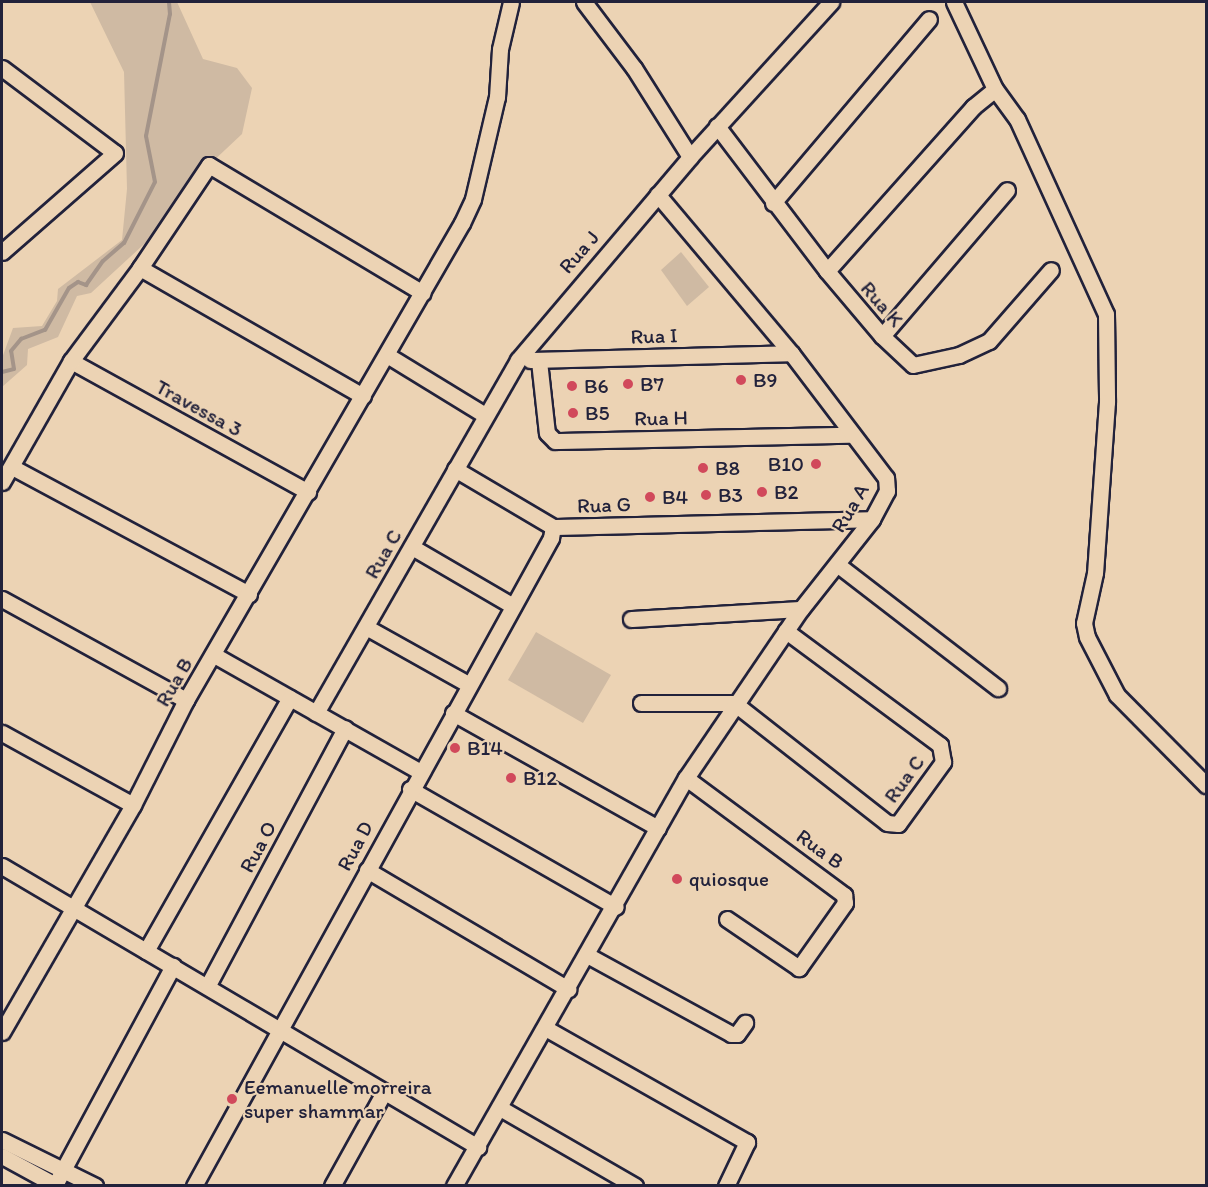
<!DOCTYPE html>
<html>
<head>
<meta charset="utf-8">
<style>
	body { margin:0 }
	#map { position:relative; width:1208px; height:1187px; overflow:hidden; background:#ecd3b4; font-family:Itim,sans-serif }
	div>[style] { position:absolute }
	.green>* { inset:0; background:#cfbaa3 }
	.stream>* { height:4px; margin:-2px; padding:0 2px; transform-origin:2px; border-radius:2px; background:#a49489 }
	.roads { filter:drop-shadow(2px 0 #22223b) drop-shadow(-2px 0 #22223b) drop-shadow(0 2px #22223b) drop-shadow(0 -2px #22223b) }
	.minor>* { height:15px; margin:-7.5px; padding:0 7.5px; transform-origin:7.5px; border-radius:7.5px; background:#ecd3b4 }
	.dots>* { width:16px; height:16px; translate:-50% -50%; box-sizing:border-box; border:3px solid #ecd3b4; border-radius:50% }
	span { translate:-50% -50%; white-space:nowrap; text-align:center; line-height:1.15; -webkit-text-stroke:4.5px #ecd3b4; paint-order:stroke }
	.street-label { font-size:21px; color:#22223b }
	.poi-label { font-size:21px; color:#22223b }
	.left { translate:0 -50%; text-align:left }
	.right { translate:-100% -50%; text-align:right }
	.frame { position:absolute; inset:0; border:3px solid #22223b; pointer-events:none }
</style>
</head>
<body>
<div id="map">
	<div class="green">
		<div style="clip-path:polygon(90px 2px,177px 2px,203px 59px,237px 68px,252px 88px,242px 134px,209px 165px,155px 234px,91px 293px,77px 296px,58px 337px,28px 349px,27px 365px,2px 387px,2px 358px,13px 328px,42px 326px,57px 301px,58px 289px,122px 240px,127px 189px,124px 72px)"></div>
		<div style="clip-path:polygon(681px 252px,709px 287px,687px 306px,661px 270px)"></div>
		<div style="clip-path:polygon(536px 632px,611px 675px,583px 723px,508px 680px)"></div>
	</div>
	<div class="stream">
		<div style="left:2px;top:372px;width:12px;rotate:-14deg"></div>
		<div style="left:14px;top:369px;width:18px;rotate:-99deg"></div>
		<div style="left:11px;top:351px;width:16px;rotate:-50deg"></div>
		<div style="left:21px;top:339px;width:26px;rotate:-21deg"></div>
		<div style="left:45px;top:330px;width:48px;rotate:-60.3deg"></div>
		<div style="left:69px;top:288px;width:11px;rotate:-34deg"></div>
		<div style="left:78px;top:282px;width:9px;rotate:21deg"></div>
		<div style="left:86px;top:285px;width:29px;rotate:-55deg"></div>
		<div style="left:103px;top:261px;width:28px;rotate:-41deg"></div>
		<div style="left:124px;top:243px;width:68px;rotate:-63.1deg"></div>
		<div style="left:155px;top:182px;width:47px;rotate:-101.1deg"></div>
		<div style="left:146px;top:136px;width:124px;rotate:-78.9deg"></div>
		<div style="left:170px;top:14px;width:12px;rotate:-95deg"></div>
	</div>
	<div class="roads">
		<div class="minor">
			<div style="left:584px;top:2px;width:83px;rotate:52.9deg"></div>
			<div style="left:634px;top:68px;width:105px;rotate:57.8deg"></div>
			<div style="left:954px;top:2px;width:96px;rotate:64.8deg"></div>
			<div style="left:995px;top:89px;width:37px;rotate:54deg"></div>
			<div style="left:1017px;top:119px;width:214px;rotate:65.5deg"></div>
			<div style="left:1106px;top:314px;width:88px;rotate:89.3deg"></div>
			<div style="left:1107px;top:402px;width:171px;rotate:94deg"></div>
			<div style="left:1095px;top:573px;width:51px;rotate:102.4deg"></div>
			<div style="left:1084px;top:623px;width:14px;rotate:78deg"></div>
			<div style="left:1087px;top:637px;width:65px;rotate:62.7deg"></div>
			<div style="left:1117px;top:695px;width:127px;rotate:45.3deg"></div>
			<div style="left:2px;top:68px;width:141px;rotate:37deg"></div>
			<div style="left:115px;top:153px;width:150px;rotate:138.8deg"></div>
			<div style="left:717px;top:126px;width:182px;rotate:52.8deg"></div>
			<div style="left:827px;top:271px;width:85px;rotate:49.8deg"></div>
			<div style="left:882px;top:336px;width:42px;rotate:43.1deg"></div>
			<div style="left:913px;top:365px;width:47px;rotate:-12.3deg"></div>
			<div style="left:959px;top:355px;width:33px;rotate:-25deg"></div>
			<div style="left:989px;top:341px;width:94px;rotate:-48.9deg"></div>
			<div style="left:773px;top:203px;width:241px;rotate:-49.7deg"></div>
			<div style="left:140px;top:268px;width:257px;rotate:29.9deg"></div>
			<div style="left:827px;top:271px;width:220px;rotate:-48.3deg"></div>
			<div style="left:973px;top:107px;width:28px;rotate:-39deg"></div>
			<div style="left:882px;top:336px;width:192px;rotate:-49.4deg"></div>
			<div style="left:387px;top:355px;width:115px;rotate:31.5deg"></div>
			<div style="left:530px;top:360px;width:261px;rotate:-1.5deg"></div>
			<div style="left:71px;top:361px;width:271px;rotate:28.9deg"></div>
			<div style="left:539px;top:361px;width:72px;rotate:83.7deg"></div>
			<div style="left:547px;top:433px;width:11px;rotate:45deg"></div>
			<div style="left:555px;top:441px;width:297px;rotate:-1.2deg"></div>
			<div style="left:12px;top:467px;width:269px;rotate:28.2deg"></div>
			<div style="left:455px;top:469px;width:114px;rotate:30.6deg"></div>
			<div style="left:2px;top:482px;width:139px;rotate:-60.3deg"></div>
			<div style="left:71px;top:361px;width:116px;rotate:-53.4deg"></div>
			<div style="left:140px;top:268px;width:124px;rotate:-56.2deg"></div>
			<div style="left:209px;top:165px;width:249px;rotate:30.9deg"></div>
			<div style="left:553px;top:527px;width:319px;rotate:-1.4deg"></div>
			<div style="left:412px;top:547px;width:117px;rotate:30.3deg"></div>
			<div style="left:838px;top:565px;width:202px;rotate:37.6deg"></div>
			<div style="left:2px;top:599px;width:210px;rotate:28.8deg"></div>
			<div style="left:631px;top:619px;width:170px;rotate:-3.4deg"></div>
			<div style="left:366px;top:627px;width:117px;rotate:29.2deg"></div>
			<div style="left:214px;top:655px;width:236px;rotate:29.5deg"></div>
			<div style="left:641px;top:703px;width:93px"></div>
			<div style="left:734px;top:703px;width:194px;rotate:38.1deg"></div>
			<div style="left:887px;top:823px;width:11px;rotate:5deg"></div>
			<div style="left:898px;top:824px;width:77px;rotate:-54deg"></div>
			<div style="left:943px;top:762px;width:17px;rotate:-100deg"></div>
			<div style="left:940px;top:745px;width:192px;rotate:-143.5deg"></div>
			<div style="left:316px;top:713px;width:407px;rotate:-60.2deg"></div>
			<div style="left:518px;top:360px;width:266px;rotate:-49.7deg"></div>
			<div style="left:690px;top:157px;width:210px;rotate:-47.7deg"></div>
			<div style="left:453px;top:713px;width:235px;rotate:29.3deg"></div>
			<div style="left:2px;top:733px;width:149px;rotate:28.8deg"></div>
			<div style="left:686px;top:778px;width:197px;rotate:36.5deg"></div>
			<div style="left:844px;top:895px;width:8px;rotate:83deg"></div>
			<div style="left:845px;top:903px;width:80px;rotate:125.3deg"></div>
			<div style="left:799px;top:968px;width:87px;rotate:-145.8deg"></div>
			<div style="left:410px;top:789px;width:237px;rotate:29.8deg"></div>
			<div style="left:2px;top:866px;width:553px;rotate:30.55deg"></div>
			<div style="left:367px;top:870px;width:234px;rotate:30.6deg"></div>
			<div style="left:146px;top:951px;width:291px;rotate:-60.4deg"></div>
			<div style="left:587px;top:955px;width:164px;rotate:28.7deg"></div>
			<div style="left:731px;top:1034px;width:6px"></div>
			<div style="left:737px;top:1034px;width:14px;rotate:-54deg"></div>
			<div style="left:208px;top:985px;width:291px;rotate:-61.9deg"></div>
			<div style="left:547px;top:1029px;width:230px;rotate:29.5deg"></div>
			<div style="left:747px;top:1142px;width:49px;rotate:115.5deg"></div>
			<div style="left:2px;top:1032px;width:262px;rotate:-60deg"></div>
			<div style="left:133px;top:805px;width:118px;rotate:-63.2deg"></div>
			<div style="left:186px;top:700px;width:551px;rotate:-59.95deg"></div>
			<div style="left:462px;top:223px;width:26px;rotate:-65deg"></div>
			<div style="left:473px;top:199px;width:105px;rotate:-76.8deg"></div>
			<div style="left:497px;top:97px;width:48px;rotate:-86.4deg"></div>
			<div style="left:500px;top:49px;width:48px;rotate:-76.8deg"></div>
			<div style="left:500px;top:1108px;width:156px;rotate:30deg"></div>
			<div style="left:2px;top:1140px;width:104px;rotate:26.3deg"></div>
			<div style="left:2px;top:1156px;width:63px;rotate:28.6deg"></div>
			<div style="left:55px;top:1185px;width:249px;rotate:-61.7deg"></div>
			<div style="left:194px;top:1186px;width:740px;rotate:-61.15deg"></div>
			<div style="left:551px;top:538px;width:11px;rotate:-80deg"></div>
			<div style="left:332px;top:1186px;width:107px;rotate:-61deg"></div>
			<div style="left:454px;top:1186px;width:469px;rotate:-60.4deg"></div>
			<div style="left:686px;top:778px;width:204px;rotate:-55.8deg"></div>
			<div style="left:801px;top:609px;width:115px;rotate:-51.7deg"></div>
			<div style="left:872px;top:519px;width:32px;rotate:-62deg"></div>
			<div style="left:887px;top:491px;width:13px;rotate:-94deg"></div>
			<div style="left:886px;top:478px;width:157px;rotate:-127.2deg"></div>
			<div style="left:791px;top:353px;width:207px;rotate:-130.1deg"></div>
		</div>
	</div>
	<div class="dots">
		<div style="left:741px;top:380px;background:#d1495b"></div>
		<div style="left:628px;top:384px;background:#d1495b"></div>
		<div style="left:572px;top:386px;background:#d1495b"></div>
		<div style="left:573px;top:413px;background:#d1495b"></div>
		<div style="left:816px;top:464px;background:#d1495b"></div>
		<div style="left:703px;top:468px;background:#d1495b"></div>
		<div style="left:762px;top:492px;background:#d1495b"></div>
		<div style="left:706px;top:495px;background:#d1495b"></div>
		<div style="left:650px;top:497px;background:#d1495b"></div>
		<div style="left:455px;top:748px;background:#d1495b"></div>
		<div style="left:511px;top:778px;background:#d1495b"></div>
		<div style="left:677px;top:879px;background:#d1495b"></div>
		<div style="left:232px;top:1099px;background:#d1495b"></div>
	</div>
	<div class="street-label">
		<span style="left:579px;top:252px;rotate:-49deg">Rua J</span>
		<span style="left:882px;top:304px;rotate:49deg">Rua K</span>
		<span style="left:654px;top:336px;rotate:-2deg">Rua I</span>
		<span style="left:199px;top:408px;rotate:29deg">Travessa 3</span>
		<span style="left:661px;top:418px;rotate:-1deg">Rua H</span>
		<span style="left:604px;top:505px;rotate:-2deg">Rua G</span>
		<span style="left:850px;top:508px;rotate:-59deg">Rua A</span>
		<span style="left:383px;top:554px;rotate:-60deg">Rua C</span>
		<span style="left:174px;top:682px;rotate:-60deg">Rua B</span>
		<span style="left:904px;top:779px;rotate:-54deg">Rua C</span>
		<span style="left:355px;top:846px;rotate:-62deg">Rua D</span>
		<span style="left:258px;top:847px;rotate:-62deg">Rua O</span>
		<span style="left:820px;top:849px;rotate:36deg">Rua B</span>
	</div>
	<div class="poi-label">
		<span class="left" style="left:753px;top:380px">B9</span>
		<span class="left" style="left:640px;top:384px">B7</span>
		<span class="left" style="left:584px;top:386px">B6</span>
		<span class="left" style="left:585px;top:413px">B5</span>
		<span class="right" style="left:804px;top:464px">B10</span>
		<span class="left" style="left:715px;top:468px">B8</span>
		<span class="left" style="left:774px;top:492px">B2</span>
		<span class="left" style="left:718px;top:495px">B3</span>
		<span class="left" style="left:662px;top:497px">B4</span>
		<span class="left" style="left:467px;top:748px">B14</span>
		<span class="left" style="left:523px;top:778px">B12</span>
		<span class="left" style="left:689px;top:879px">quiosque</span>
		<span class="left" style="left:244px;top:1099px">Eemanuelle morreira<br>super shammar</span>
	</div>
	<div class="frame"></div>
</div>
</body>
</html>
